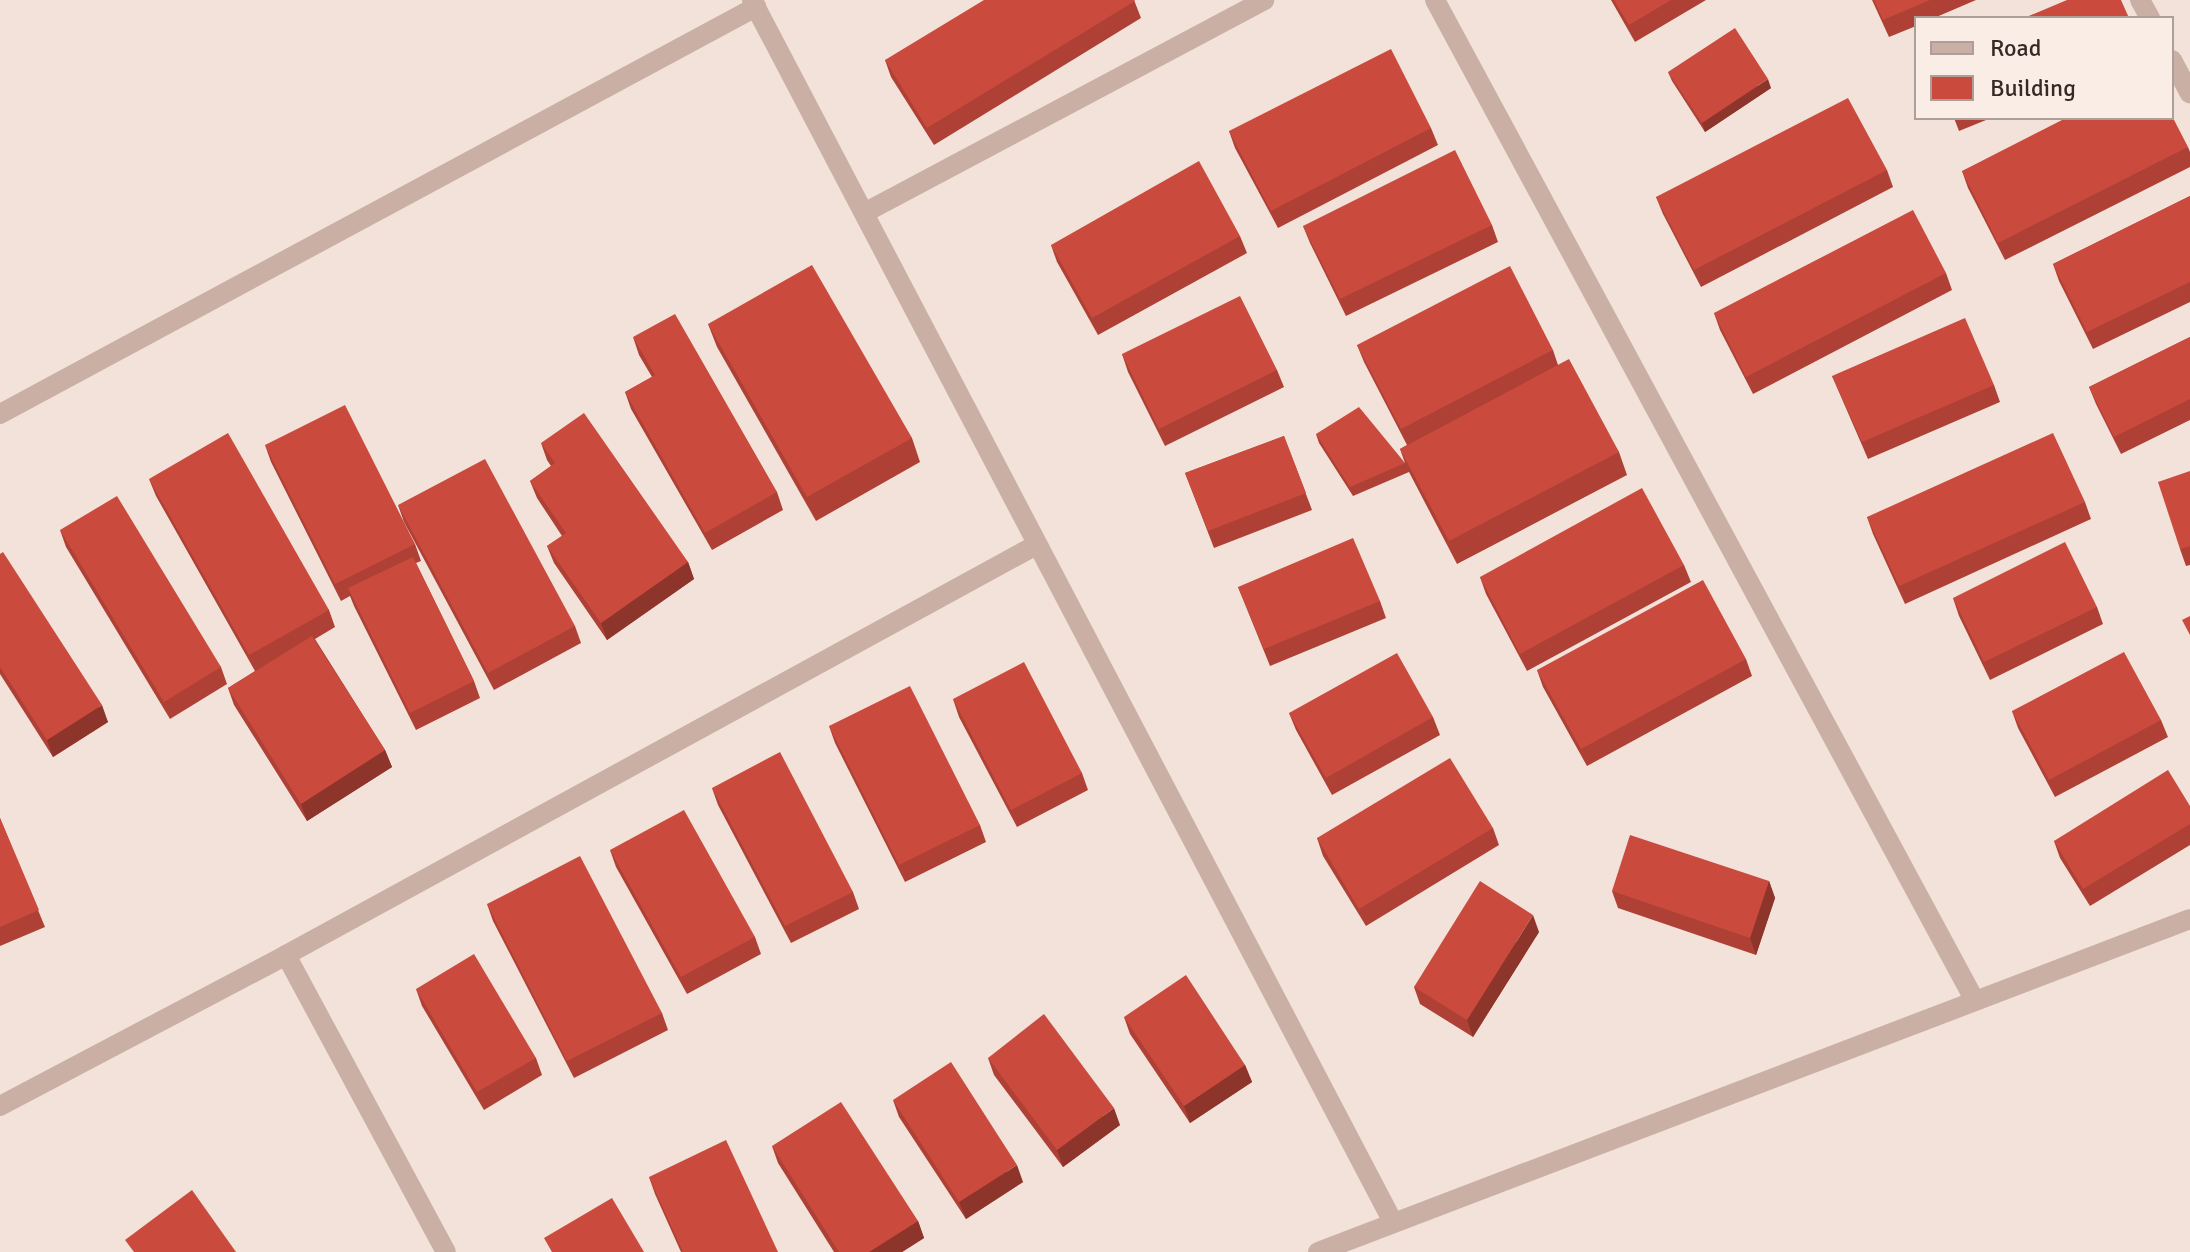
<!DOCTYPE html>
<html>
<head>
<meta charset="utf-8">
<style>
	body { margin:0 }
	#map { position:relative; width:2190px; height:1252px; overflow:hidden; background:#f2e2d9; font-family:Signika,sans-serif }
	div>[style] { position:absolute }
	.street>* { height:20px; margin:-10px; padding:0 10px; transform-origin:10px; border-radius:10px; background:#cab0a4 }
	.wall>* { inset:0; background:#ae4035 }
	.shaded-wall>* { inset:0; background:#8d342b }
	.building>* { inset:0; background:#ca4b3e }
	span { translate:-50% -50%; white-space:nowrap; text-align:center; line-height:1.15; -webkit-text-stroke:6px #faede5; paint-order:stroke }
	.legend { position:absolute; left:1914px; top:16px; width:260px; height:104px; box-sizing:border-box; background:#faede5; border:2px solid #ac9f99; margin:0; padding:10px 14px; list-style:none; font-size:24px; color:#362926 }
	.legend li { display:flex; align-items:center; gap:16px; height:40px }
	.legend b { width:40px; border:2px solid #ac9f99 }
</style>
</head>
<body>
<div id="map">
	<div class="street">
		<div style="left:752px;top:0;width:1380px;rotate:62.32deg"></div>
		<div style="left:1435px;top:0;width:1137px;rotate:61.65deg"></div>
		<div style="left:2140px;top:0;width:21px;rotate:61deg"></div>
		<div style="left:2172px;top:60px;width:38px;rotate:62deg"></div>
		<div style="left:866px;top:212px;width:451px;rotate:-28deg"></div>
		<div style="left:0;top:414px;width:859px;rotate:-28.3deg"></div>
		<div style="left:286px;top:955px;width:337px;rotate:61.7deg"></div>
		<div style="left:0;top:1106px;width:323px;rotate:-27.8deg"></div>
		<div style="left:286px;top:955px;width:855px;rotate:-28.66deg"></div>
		<div style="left:1318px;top:1252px;width:933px;rotate:-20.9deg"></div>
	</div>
	<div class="wall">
		<div style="clip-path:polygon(1134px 0,1141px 18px,934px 145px,891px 77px,885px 60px)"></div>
		<div style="clip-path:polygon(1611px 0,1706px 0,1635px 42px)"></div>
		<div style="clip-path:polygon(1872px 0,1976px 0,1934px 18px,1916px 18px,1916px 26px,1889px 37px)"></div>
		<div style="clip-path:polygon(1668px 72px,1771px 88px,1705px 132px,1672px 81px)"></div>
		<div style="clip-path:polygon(1954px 118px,1991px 118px,1959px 131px)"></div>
		<div style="clip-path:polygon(1431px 128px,1438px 145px,1278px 228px,1235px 148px,1229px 131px)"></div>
		<div style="clip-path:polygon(2188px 147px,2190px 152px,2190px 167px,2005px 260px,1968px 188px,1962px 171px)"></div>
		<div style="clip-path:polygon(1887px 170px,1893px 187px,1701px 287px,1663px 214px,1656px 197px)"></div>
		<div style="clip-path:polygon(2190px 196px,2190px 302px,2093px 349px,2059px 281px,2053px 264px)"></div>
		<div style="clip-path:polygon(1492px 225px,1498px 242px,1346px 316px,1310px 243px,1303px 226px)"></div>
		<div style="clip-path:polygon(1240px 236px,1247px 253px,1098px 335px,1057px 262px,1051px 245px)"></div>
		<div style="clip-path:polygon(1946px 273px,1952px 290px,1753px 394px,1720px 330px,1714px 313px)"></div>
		<div style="clip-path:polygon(708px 324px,912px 438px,920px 462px,816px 521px,717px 347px)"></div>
		<div style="clip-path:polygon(633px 337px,777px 492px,783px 510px,712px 550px,631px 409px,625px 392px,652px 377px,639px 355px)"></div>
		<div style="clip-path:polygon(2190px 337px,2190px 420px,2121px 454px,2096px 404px,2089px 387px)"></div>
		<div style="clip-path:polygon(1357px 345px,1553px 350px,1558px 365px,1619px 452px,1627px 475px,1457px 564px,1409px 472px,1353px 496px,1319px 443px,1316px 434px,1405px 463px,1400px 449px,1407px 445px,1364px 362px)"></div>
		<div style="clip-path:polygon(1122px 354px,1277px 370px,1284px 387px,1165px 446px,1128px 372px)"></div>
		<div style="clip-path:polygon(1832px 376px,1994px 385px,2000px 402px,1868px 459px)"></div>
		<div style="clip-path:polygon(1284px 436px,1312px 510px,1214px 548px,1185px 473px)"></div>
		<div style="clip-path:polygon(541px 443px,688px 562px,694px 579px,607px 640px,554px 563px,547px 546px,562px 536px,537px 498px,530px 481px,551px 466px,547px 460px)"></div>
		<div style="clip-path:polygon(265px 445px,415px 544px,421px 561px,416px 563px,474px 681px,480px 698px,416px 730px,354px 606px,350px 596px,341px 601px,271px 462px)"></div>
		<div style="clip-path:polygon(2190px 471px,2190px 565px,2186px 566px,2180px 549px)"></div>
		<div style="clip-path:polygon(149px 479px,329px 610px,335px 627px,315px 639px,385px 750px,392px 767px,307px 821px,234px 705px,228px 688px,255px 671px,156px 496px)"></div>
		<div style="clip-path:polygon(2085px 502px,2091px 519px,1905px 604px,1873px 534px,1867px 517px)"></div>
		<div style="clip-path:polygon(398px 505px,575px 626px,581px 643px,494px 690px,404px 522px)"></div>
		<div style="clip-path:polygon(60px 530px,221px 667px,227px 684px,170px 719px,66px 547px)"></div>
		<div style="clip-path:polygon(0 554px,108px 722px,53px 757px,0 674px)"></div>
		<div style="clip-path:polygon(1684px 565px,1691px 582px,1527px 671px,1486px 594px,1480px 577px)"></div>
		<div style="clip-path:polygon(1238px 587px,1380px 601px,1386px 618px,1270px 666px)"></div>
		<div style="clip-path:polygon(1953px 598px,2097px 607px,2103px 624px,1990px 680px,1959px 616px)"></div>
		<div style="clip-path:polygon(1746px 659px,1752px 676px,1587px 766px,1543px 687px,1537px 670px)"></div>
		<div style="clip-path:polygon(953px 699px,1082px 773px,1088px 790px,1017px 827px,959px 717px)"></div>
		<div style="clip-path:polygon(2012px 711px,2161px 720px,2168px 737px,2055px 797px,2018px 728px)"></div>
		<div style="clip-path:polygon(1289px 713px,1433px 717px,1440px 735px,1332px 795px,1296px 730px)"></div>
		<div style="clip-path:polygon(829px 726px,980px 825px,986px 842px,905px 882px,835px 743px)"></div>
		<div style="clip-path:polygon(712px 788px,853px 892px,859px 909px,791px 943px,718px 805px)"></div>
		<div style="clip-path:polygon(2190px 806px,2190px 845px,2090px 906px,2060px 858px,2054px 841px)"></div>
		<div style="clip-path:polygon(0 818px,45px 927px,0 946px)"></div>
		<div style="clip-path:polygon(1493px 828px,1499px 845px,1366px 926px,1323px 856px,1317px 838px)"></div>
		<div style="clip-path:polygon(610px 850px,755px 937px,761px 954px,687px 994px,616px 867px)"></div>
		<div style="clip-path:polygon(1769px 881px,1775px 898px,1756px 955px,1618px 908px,1612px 891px)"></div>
		<div style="clip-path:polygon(487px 904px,662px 1013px,668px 1030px,574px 1078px,493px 921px)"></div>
		<div style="clip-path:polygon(1539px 932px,1473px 1037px,1420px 1004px,1414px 987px)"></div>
		<div style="clip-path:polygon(416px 989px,536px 1058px,542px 1075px,484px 1110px,422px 1006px)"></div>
		<div style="clip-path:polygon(1124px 1017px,1245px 1065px,1252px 1082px,1190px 1123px,1130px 1034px)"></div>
		<div style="clip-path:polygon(988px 1058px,1120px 1125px,1063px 1167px,994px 1075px)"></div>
		<div style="clip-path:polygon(893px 1100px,1023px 1182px,966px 1219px,899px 1117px)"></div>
		<div style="clip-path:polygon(772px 1146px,918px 1221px,924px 1238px,902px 1252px,834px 1252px,778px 1163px)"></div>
		<div style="clip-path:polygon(649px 1177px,778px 1252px,681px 1252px,655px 1194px)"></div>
	</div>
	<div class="shaded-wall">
		<div style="clip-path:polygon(1768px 79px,1771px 88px,1705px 132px,1702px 123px)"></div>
		<div style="clip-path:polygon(688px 562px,694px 579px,607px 640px,601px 623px)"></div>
		<div style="clip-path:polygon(102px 705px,108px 722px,53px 757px,47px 740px)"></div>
		<div style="clip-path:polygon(385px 750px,392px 767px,307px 821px,301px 804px)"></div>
		<div style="clip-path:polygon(1769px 881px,1775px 898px,1756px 955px,1750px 938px)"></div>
		<div style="clip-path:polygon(1533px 915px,1539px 932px,1473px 1037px,1467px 1020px)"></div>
		<div style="clip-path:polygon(1245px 1065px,1252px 1082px,1190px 1123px,1184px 1106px)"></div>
		<div style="clip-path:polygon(1114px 1108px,1120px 1125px,1063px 1167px,1057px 1150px)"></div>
		<div style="clip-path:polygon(1017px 1165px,1023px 1182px,966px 1219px,959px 1202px)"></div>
		<div style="clip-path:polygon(918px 1221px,924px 1238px,902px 1252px,869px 1252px)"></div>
	</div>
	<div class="building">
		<div style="clip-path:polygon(984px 0,1134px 0,1135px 1px,927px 128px,885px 60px)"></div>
		<div style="clip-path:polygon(1614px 0,1671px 0,1629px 25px)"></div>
		<div style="clip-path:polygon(1874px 0,1930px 0,1883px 20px)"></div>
		<div style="clip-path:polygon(2067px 0,2121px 0,2129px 18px,2024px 18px)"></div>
		<div style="clip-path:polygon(1735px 28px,1768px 79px,1702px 123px,1668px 72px)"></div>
		<div style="clip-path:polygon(1391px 49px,1431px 128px,1271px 211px,1229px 131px)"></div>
		<div style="clip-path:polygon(1848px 98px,1887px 170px,1694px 270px,1656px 197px)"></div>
		<div style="clip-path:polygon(2172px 116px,2188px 147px,1998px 243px,1962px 171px,2066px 118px,2172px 118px)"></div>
		<div style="clip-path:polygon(1455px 150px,1492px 225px,1340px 299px,1303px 226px)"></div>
		<div style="clip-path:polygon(1199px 161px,1240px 236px,1092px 318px,1051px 245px)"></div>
		<div style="clip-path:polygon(2190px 196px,2190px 282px,2087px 332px,2053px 264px)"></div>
		<div style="clip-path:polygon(1913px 210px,1946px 273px,1746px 377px,1714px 313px)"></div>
		<div style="clip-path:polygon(812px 265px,912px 438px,807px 497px,708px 324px)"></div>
		<div style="clip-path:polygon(1510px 266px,1553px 350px,1401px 429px,1357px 345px)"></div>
		<div style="clip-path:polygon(1240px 296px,1277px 370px,1159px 429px,1122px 354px)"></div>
		<div style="clip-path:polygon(675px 314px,777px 492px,705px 533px,625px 392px,655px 375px,633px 337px)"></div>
		<div style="clip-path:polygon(1965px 318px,1994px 385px,1862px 442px,1832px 376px)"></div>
		<div style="clip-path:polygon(2190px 337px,2190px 399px,2114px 437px,2089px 387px)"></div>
		<div style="clip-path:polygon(1569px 359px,1619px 452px,1449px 541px,1400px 449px)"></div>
		<div style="clip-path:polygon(345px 405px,415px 544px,335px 584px,265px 445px)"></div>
		<div style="clip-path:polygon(1359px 407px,1405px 463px,1350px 487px,1316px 434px)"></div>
		<div style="clip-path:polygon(584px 413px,688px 562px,601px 623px,547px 546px,566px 533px,530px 481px,555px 463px,541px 443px)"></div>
		<div style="clip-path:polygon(228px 433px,329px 610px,249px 655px,149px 479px)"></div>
		<div style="clip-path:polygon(2053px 433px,2085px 502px,1899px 586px,1867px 517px)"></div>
		<div style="clip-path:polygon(1284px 436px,1306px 493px,1208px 531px,1185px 473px)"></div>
		<div style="clip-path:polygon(485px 459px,575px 626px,488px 673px,398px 505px)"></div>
		<div style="clip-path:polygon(2190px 471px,2190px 546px,2180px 549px,2158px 482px)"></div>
		<div style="clip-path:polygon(1642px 488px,1684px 565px,1520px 654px,1480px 577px)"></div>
		<div style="clip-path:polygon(117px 496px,221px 667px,164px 702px,60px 530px)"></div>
		<div style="clip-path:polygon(1353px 538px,1380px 601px,1264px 649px,1238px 587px)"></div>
		<div style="clip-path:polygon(2065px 542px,2097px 607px,1984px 662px,1953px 598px)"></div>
		<div style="clip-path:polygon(3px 552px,102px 705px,47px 740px,0 667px,0 554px)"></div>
		<div style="clip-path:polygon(413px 557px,474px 681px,410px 713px,348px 588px)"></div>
		<div style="clip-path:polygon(1703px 580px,1746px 659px,1581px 749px,1537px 670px)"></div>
		<div style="clip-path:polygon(2190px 616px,2190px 635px,2182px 620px)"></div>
		<div style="clip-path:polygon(312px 636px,385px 750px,301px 804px,228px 688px)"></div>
		<div style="clip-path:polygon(2124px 652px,2161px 720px,2049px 780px,2012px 711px)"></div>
		<div style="clip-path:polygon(1397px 653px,1433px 717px,1326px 778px,1289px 713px)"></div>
		<div style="clip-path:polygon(1024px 662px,1082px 773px,1011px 810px,953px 699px)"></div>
		<div style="clip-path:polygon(910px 686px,980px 825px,899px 865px,829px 726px)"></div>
		<div style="clip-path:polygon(780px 752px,853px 892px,785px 926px,712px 788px)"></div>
		<div style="clip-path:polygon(1450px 758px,1493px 828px,1359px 909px,1317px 838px)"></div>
		<div style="clip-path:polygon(2168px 770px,2190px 806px,2190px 824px,2083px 889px,2054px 841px)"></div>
		<div style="clip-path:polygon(684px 810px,755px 937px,681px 977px,610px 850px)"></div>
		<div style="clip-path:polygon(0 818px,39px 910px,0 927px)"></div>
		<div style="clip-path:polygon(1630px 835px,1769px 881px,1750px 938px,1612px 891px)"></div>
		<div style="clip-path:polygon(580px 856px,662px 1013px,567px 1061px,487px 904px)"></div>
		<div style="clip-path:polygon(1480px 881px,1533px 915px,1467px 1020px,1414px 987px)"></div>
		<div style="clip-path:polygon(474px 954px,536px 1058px,477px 1092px,416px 989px)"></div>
		<div style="clip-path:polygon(1186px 975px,1245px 1065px,1184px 1106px,1124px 1017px)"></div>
		<div style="clip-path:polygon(1044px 1014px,1114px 1108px,1057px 1150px,988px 1058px)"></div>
		<div style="clip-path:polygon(951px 1062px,1017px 1165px,959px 1202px,893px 1100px)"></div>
		<div style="clip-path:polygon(841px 1102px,918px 1221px,869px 1252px,839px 1252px,772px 1146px)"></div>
		<div style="clip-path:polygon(726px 1140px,778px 1252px,683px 1252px,649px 1177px)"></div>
		<div style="clip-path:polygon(192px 1190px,236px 1252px,134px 1252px,125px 1240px)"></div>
		<div style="clip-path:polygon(612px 1198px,644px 1252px,552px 1252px,544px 1238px)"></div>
	</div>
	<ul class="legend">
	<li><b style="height:10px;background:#cab0a4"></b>Road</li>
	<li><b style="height:22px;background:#ca4b3e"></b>Building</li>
	</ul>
</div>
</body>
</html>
